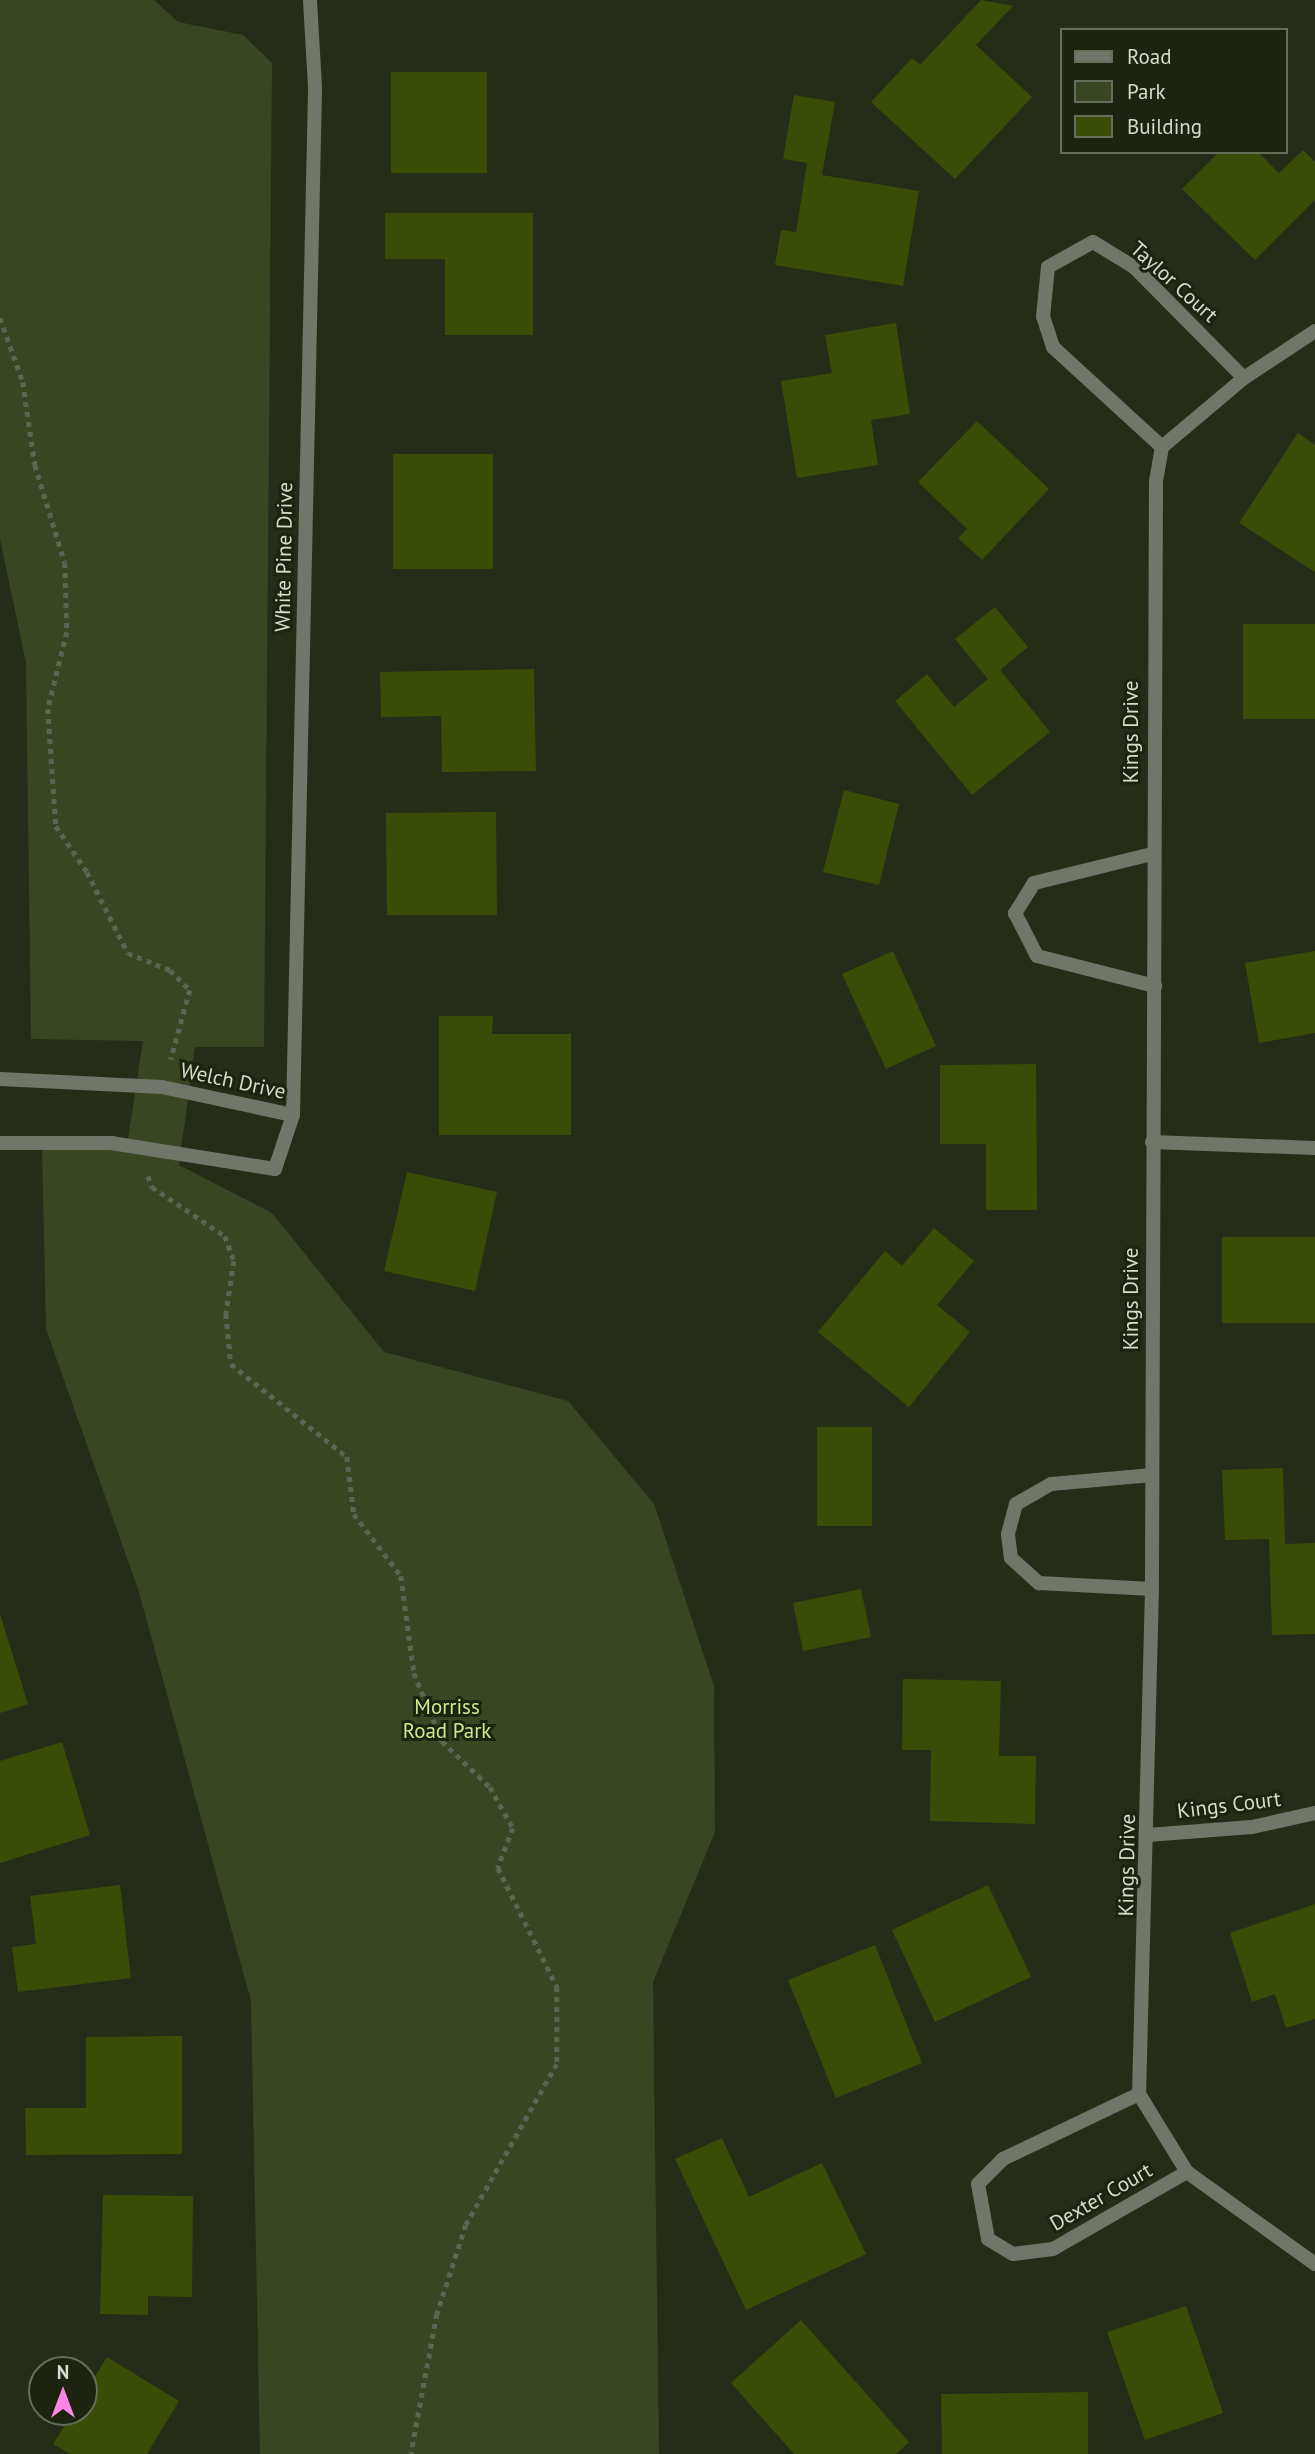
<!DOCTYPE html>
<html>
<head>
<meta charset="utf-8">
<style>
	body { margin:0 }
	#map { position:relative; width:1315px; height:2454px; overflow:hidden; background:#252d18; font-family:"PT Sans",sans-serif }
	div>[style] { position:absolute }
	.green>* { inset:0; background:#394622 }
	.building>* { inset:0; background:#3a4d07 }
	.path>* { height:4.5px; margin-top:-2.25px; transform-origin:0; background:repeating-linear-gradient(90deg,#5d6452 0 5px,transparent 0 10px) }
	.street>* { height:14px; margin:-7px; padding:0 7px; transform-origin:7px; border-radius:7px; background:#71766b }
	span { translate:-50% -50%; white-space:nowrap; text-align:center; line-height:1.15; -webkit-text-stroke:6px #1c230f; paint-order:stroke }
	.street-label { font-size:21px; color:#d5dbce }
	.park-label { font-size:21px; color:#c9ea8e }
	.legend { position:absolute; left:1060px; top:28px; width:228px; height:126px; box-sizing:border-box; background:#1c230f; border:2px solid #666d5b; margin:0; padding:9px 12px; list-style:none; font-size:21px; color:#d5dbce }
	.legend li { display:flex; align-items:center; gap:14px; height:35px }
	.legend b { width:35px; border:2px solid #666d5b }
	.north { position:absolute; left:28px; top:2356px; width:70px; height:70px; box-sizing:border-box; background:#1c230f; border:2px solid #666d5b; border-radius:50%; rotate:0deg; font-size:19px; font-weight:700; line-height:28px; text-align:center; color:#d5dbce }
	.north::after { content:''; display:block; margin:auto; width:24px; height:32px; background:#fb86e5; clip-path:polygon(50% 0,100% 100%,50% 72%,0 100%) }
</style>
</head>
<body>
<div id="map">
	<div class="green">
		<div style="clip-path:polygon(0 0,154px 0,178px 22px,243px 35px,272px 63px,264px 1047px,195px 1047px,179px 1165px,272px 1213px,384px 1352px,568px 1401px,654px 1504px,714px 1686px,715px 1832px,653px 1982px,659px 2454px,260px 2454px,251px 2001px,139px 1592px,46px 1329px,42px 1143px,127px 1146px,143px 1041px,31px 1039px,26px 663px,0 539px)"></div>
	</div>
	<div class="building">
		<div style="clip-path:polygon(981px 0,1013px 6px,976px 45px,1032px 97px,955px 179px,871px 102px,912px 58px,920px 65px)"></div>
		<div style="clip-path:polygon(391px 72px,487px 72px,487px 173px,391px 173px)"></div>
		<div style="clip-path:polygon(794px 95px,835px 102px,822px 175px,919px 191px,903px 286px,775px 265px,781px 230px,796px 232px,807px 163px,783px 159px)"></div>
		<div style="clip-path:polygon(1303px 150px,1315px 162px,1315px 200px,1255px 260px,1182px 189px,1219px 152px,1258px 152px,1279px 173px)"></div>
		<div style="clip-path:polygon(385px 213px,533px 213px,533px 335px,445px 335px,445px 259px,385px 259px)"></div>
		<div style="clip-path:polygon(896px 323px,910px 414px,871px 420px,878px 465px,797px 478px,781px 381px,832px 373px,825px 335px)"></div>
		<div style="clip-path:polygon(977px 421px,1049px 489px,982px 560px,958px 538px,967px 529px,918px 482px)"></div>
		<div style="clip-path:polygon(1298px 433px,1315px 445px,1315px 572px,1239px 523px)"></div>
		<div style="clip-path:polygon(393px 454px,493px 454px,493px 569px,393px 569px)"></div>
		<div style="clip-path:polygon(995px 607px,1028px 647px,1000px 670px,1050px 732px,972px 795px,895px 701px,927px 674px,954px 707px,988px 679px,955px 639px)"></div>
		<div style="clip-path:polygon(1243px 624px,1315px 624px,1315px 719px,1243px 719px)"></div>
		<div style="clip-path:polygon(534px 669px,536px 771px,442px 772px,441px 716px,381px 717px,380px 672px)"></div>
		<div style="clip-path:polygon(844px 790px,899px 804px,879px 885px,823px 872px)"></div>
		<div style="clip-path:polygon(496px 812px,497px 915px,387px 915px,386px 813px)"></div>
		<div style="clip-path:polygon(893px 951px,936px 1046px,886px 1069px,842px 974px)"></div>
		<div style="clip-path:polygon(1315px 951px,1315px 1033px,1259px 1043px,1245px 963px)"></div>
		<div style="clip-path:polygon(439px 1016px,493px 1016px,492px 1034px,571px 1034px,571px 1135px,439px 1135px)"></div>
		<div style="clip-path:polygon(1036px 1064px,1037px 1210px,986px 1210px,986px 1144px,940px 1144px,940px 1065px)"></div>
		<div style="clip-path:polygon(407px 1172px,497px 1192px,475px 1291px,384px 1271px)"></div>
		<div style="clip-path:polygon(934px 1228px,974px 1261px,937px 1305px,970px 1332px,909px 1407px,818px 1332px,885px 1251px,902px 1266px)"></div>
		<div style="clip-path:polygon(1222px 1237px,1315px 1237px,1315px 1323px,1222px 1323px)"></div>
		<div style="clip-path:polygon(817px 1427px,872px 1427px,872px 1526px,817px 1526px)"></div>
		<div style="clip-path:polygon(1283px 1468px,1285px 1544px,1315px 1543px,1315px 1634px,1272px 1635px,1269px 1539px,1225px 1540px,1222px 1470px)"></div>
		<div style="clip-path:polygon(861px 1589px,871px 1637px,803px 1651px,793px 1603px)"></div>
		<div style="clip-path:polygon(0 1614px,28px 1704px,0 1713px)"></div>
		<div style="clip-path:polygon(903px 1679px,1001px 1681px,999px 1756px,1036px 1756px,1035px 1824px,930px 1821px,931px 1750px,902px 1750px)"></div>
		<div style="clip-path:polygon(62px 1742px,90px 1835px,0 1863px,0 1761px)"></div>
		<div style="clip-path:polygon(120px 1885px,131px 1978px,18px 1992px,12px 1947px,36px 1944px,30px 1896px)"></div>
		<div style="clip-path:polygon(988px 1885px,1031px 1977px,935px 2022px,892px 1930px)"></div>
		<div style="clip-path:polygon(1315px 1904px,1315px 2019px,1286px 2028px,1275px 1994px,1252px 2002px,1230px 1933px)"></div>
		<div style="clip-path:polygon(875px 1945px,922px 2063px,836px 2098px,788px 1980px)"></div>
		<div style="clip-path:polygon(182px 2036px,182px 2154px,26px 2155px,25px 2108px,86px 2108px,86px 2037px)"></div>
		<div style="clip-path:polygon(722px 2138px,749px 2197px,822px 2163px,866px 2254px,746px 2310px,675px 2159px)"></div>
		<div style="clip-path:polygon(103px 2195px,193px 2196px,192px 2297px,148px 2296px,148px 2315px,100px 2314px)"></div>
		<div style="clip-path:polygon(1186px 2306px,1223px 2413px,1145px 2440px,1107px 2332px)"></div>
		<div style="clip-path:polygon(801px 2320px,909px 2442px,896px 2454px,794px 2454px,731px 2383px)"></div>
		<div style="clip-path:polygon(107px 2357px,179px 2401px,147px 2454px,70px 2454px,53px 2444px,73px 2412px,84px 2412px,84px 2394px)"></div>
		<div style="clip-path:polygon(1088px 2392px,1088px 2454px,942px 2454px,941px 2394px)"></div>
	</div>
	<div class="path">
		<div style="left:0;top:318px;width:68px;rotate:70.2deg"></div>
		<div style="left:23px;top:382px;width:84px;rotate:81.8deg"></div>
		<div style="left:35px;top:465px;width:102px;rotate:73deg"></div>
		<div style="left:65px;top:563px;width:69px;rotate:88.3deg"></div>
		<div style="left:67px;top:632px;width:79px;rotate:103.9deg"></div>
		<div style="left:48px;top:709px;width:117px;rotate:86.1deg"></div>
		<div style="left:56px;top:826px;width:55px;rotate:56deg"></div>
		<div style="left:87px;top:872px;width:91px;rotate:63.2deg"></div>
		<div style="left:128px;top:953px;width:45px;rotate:22deg"></div>
		<div style="left:170px;top:970px;width:28px;rotate:45deg"></div>
		<div style="left:190px;top:990px;width:72px;rotate:105.4deg"></div>
		<div style="left:148px;top:1176px;width:12px;rotate:70deg"></div>
		<div style="left:152px;top:1187px;width:88px;rotate:33.9deg"></div>
		<div style="left:225px;top:1236px;width:27px;rotate:70deg"></div>
		<div style="left:234px;top:1261px;width:54px;rotate:98.6deg"></div>
		<div style="left:226px;top:1314px;width:50px;rotate:84.3deg"></div>
		<div style="left:231px;top:1364px;width:149px;rotate:38.7deg"></div>
		<div style="left:347px;top:1457px;width:57px;rotate:83deg"></div>
		<div style="left:354px;top:1514px;width:78px;rotate:52.8deg"></div>
		<div style="left:401px;top:1576px;width:98px;rotate:82.4deg"></div>
		<div style="left:414px;top:1673px;width:74px;rotate:67.6deg"></div>
		<div style="left:442px;top:1741px;width:66px;rotate:43.8deg"></div>
		<div style="left:490px;top:1787px;width:47px;rotate:60.7deg"></div>
		<div style="left:513px;top:1828px;width:43px;rotate:110.6deg"></div>
		<div style="left:498px;top:1868px;width:133px;rotate:63.6deg"></div>
		<div style="left:557px;top:1987px;width:77px;rotate:90deg"></div>
		<div style="left:557px;top:2064px;width:185px;rotate:119.5deg"></div>
		<div style="left:466px;top:2225px;width:94px;rotate:108deg"></div>
		<div style="left:437px;top:2314px;width:142px;rotate:100.5deg"></div>
	</div>
	<div class="street">
		<div style="left:1315px;top:331px;width:85px;rotate:146.5deg"></div>
		<div style="left:1244px;top:378px;width:107px;rotate:139.9deg"></div>
		<div style="left:1162px;top:447px;width:35px;rotate:100deg"></div>
		<div style="left:1156px;top:481px;width:1108px;rotate:90.21deg"></div>
		<div style="left:1152px;top:1589px;width:505px;rotate:91.47deg"></div>
		<div style="left:1139px;top:2094px;width:92px;rotate:58.4deg"></div>
		<div style="left:1187px;top:2172px;width:158px;rotate:35.7deg"></div>
		<div style="left:1162px;top:447px;width:148px;rotate:-137.5deg"></div>
		<div style="left:1053px;top:347px;width:32px;rotate:-108deg"></div>
		<div style="left:1043px;top:317px;width:50px;rotate:-84.3deg"></div>
		<div style="left:1048px;top:267px;width:51px;rotate:-29.1deg"></div>
		<div style="left:1093px;top:242px;width:48px;rotate:31.4deg"></div>
		<div style="left:1134px;top:267px;width:156px;rotate:45.3deg"></div>
		<div style="left:1152px;top:854px;width:122px;rotate:166.2deg"></div>
		<div style="left:1034px;top:883px;width:36px;rotate:122deg"></div>
		<div style="left:1015px;top:913px;width:48px;rotate:62.9deg"></div>
		<div style="left:1037px;top:956px;width:122px;rotate:14.3deg"></div>
		<div style="left:0;top:1079px;width:162px;rotate:2.8deg"></div>
		<div style="left:162px;top:1087px;width:134px;rotate:12.1deg"></div>
		<div style="left:1152px;top:1142px;width:163px;rotate:2.1deg"></div>
		<div style="left:0;top:1143px;width:111px"></div>
		<div style="left:111px;top:1143px;width:166px;rotate:9deg"></div>
		<div style="left:275px;top:1169px;width:57px;rotate:-71.6deg"></div>
		<div style="left:293px;top:1115px;width:1028px;rotate:-88.77deg"></div>
		<div style="left:315px;top:87px;width:87px;rotate:-93.3deg"></div>
		<div style="left:1152px;top:1475px;width:101px;rotate:174.9deg"></div>
		<div style="left:1051px;top:1484px;width:40px;rotate:150.3deg"></div>
		<div style="left:1016px;top:1504px;width:31px;rotate:105deg"></div>
		<div style="left:1008px;top:1534px;width:24px;rotate:83deg"></div>
		<div style="left:1011px;top:1558px;width:38px;rotate:42deg"></div>
		<div style="left:1039px;top:1583px;width:113px;rotate:3deg"></div>
		<div style="left:1148px;top:1835px;width:104px;rotate:-4.4deg"></div>
		<div style="left:1252px;top:1827px;width:65px;rotate:-12.5deg"></div>
		<div style="left:1139px;top:2094px;width:151px;rotate:154.5deg"></div>
		<div style="left:1003px;top:2159px;width:35px;rotate:135deg"></div>
		<div style="left:978px;top:2184px;width:56px;rotate:79.7deg"></div>
		<div style="left:988px;top:2239px;width:29px;rotate:31deg"></div>
		<div style="left:1013px;top:2254px;width:40px;rotate:-7.1deg"></div>
		<div style="left:1053px;top:2249px;width:155px;rotate:-29.9deg"></div>
	</div>
	<div class="street-label">
		<span style="left:1174px;top:282px;rotate:42deg">Taylor Court</span>
		<span style="left:284px;top:557px;rotate:-89deg">White Pine Drive</span>
		<span style="left:1131px;top:732px;rotate:-90deg">Kings Drive</span>
		<span style="left:233px;top:1081px;rotate:12deg">Welch Drive</span>
		<span style="left:1131px;top:1299px;rotate:-90deg">Kings Drive</span>
		<span style="left:1229px;top:1805px;rotate:-7deg">Kings Court</span>
		<span style="left:1127px;top:1865px;rotate:-89deg">Kings Drive</span>
		<span style="left:1101px;top:2197px;rotate:-30deg">Dexter Court</span>
	</div>
	<div class="park-label">
		<span style="left:447px;top:1719px">Morriss<br>Road Park</span>
	</div>
	<ul class="legend">
	<li><b style="height:9px;background:#71766b"></b>Road</li>
	<li><b style="height:19px;background:#394622"></b>Park</li>
	<li><b style="height:19px;background:#3a4d07"></b>Building</li>
	</ul>
	<div class="north">N</div>
</div>
</body>
</html>
